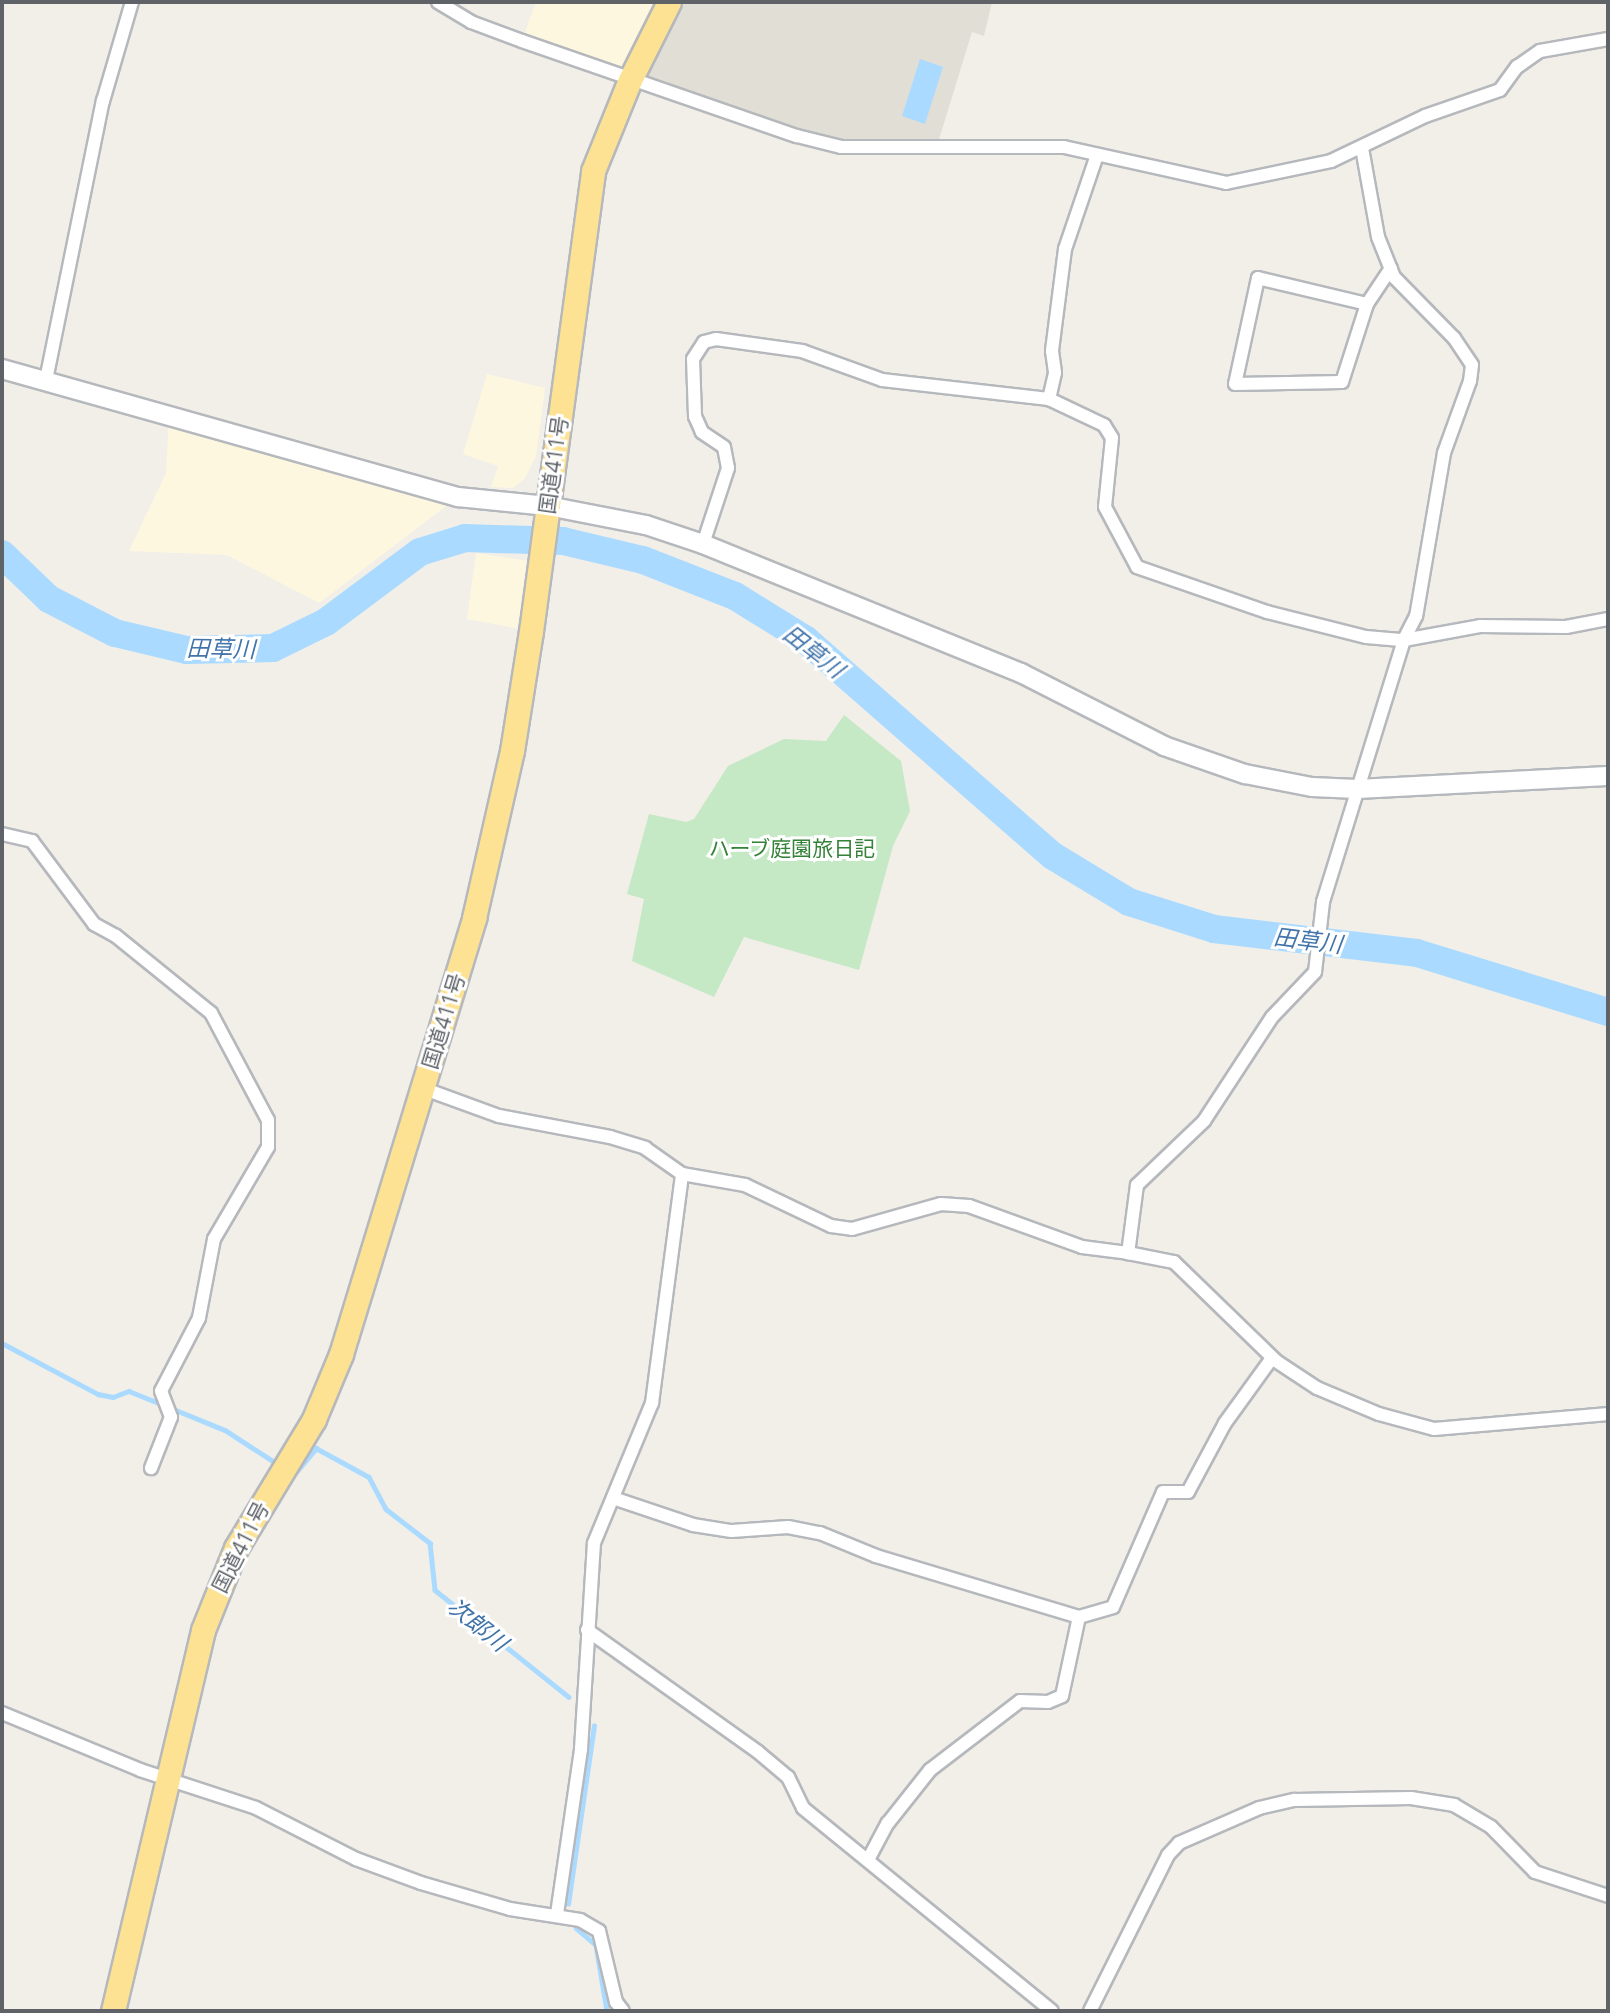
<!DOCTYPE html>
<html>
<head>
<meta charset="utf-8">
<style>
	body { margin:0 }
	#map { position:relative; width:1610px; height:2013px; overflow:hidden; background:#f1efe8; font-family:"Open Sans","Noto Sans JP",sans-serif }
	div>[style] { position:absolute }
	.commercial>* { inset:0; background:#fef7e0 }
	.education>* { inset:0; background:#e1ded6 }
	.green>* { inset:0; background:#c5e8c5 }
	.water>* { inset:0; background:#aadaff }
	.stream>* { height:4.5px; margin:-2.25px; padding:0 2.25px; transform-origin:2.25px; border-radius:2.25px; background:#aadaff }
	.river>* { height:28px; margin:-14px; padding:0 14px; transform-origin:14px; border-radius:14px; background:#aadaff }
	.roads { filter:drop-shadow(2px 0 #b5b8bc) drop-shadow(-2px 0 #b5b8bc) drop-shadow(0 2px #b5b8bc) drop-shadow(0 -2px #b5b8bc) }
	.street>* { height:12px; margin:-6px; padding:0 6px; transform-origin:6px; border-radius:6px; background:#fff }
	.secondary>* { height:18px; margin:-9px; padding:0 9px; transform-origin:9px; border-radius:9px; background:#fff }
	.highway>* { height:23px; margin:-11.5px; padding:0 11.5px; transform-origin:11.5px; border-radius:11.5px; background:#fde293 }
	span { translate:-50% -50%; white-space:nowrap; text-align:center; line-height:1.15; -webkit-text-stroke:6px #fff; paint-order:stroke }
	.street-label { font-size:21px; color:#5f6368 }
	.park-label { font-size:21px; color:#348238 }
	.water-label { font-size:23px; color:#4174aa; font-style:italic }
	.frame { position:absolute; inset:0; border:4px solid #5f6368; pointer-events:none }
</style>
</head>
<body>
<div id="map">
	<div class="commercial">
		<div style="clip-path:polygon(536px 2px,669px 2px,630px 80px,522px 41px)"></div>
		<div style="clip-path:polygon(487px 374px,545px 388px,536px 456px,525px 478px,513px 488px,491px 487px,498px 466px,463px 454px)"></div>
		<div style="clip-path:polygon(169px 416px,458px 497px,319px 603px,227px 555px,129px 551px,166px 473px)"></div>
		<div style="clip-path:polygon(476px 553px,541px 563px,531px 631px,467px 619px)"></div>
	</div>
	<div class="education">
		<div style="clip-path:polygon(669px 2px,992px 2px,984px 36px,972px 32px,937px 146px,841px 147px,630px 80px)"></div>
	</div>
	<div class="green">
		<div style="clip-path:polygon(844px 715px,901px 761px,910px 811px,893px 846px,859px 970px,744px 937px,714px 997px,632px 961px,644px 899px,627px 894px,649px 814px,686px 822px,694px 819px,728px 766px,784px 739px,826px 741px)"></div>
	</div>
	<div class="water">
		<div style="clip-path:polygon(920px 59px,943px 67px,925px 124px,902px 116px)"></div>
	</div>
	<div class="stream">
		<div style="left:2px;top:1343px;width:109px;rotate:28deg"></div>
		<div style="left:98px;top:1394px;width:15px;rotate:11deg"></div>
		<div style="left:113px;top:1397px;width:17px;rotate:-21deg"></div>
		<div style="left:129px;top:1391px;width:37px;rotate:22deg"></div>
		<div style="left:171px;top:1408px;width:58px;rotate:22.2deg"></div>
		<div style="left:225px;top:1430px;width:57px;rotate:32.9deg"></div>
		<div style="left:297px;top:1471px;width:30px;rotate:-50deg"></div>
		<div style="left:316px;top:1448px;width:60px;rotate:28.7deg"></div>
		<div style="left:369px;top:1477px;width:36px;rotate:62deg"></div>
		<div style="left:386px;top:1509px;width:56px;rotate:37.7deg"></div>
		<div style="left:430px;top:1543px;width:47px;rotate:83.9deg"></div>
		<div style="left:435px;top:1590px;width:171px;rotate:38.6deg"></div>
		<div style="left:568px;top:1904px;width:180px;rotate:-81.7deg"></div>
		<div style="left:576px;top:1928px;width:26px;rotate:40deg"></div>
		<div style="left:596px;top:1945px;width:67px;rotate:80.5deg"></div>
	</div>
	<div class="river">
		<div style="left:2px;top:554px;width:65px;rotate:43.8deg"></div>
		<div style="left:49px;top:599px;width:74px;rotate:27.3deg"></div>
		<div style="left:115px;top:633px;width:74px;rotate:13.3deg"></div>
		<div style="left:187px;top:650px;width:86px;rotate:-1.3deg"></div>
		<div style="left:273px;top:648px;width:59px;rotate:-26.1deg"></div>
		<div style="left:326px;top:622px;width:117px;rotate:-36.7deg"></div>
		<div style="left:420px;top:552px;width:47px;rotate:-17.3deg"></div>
		<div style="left:465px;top:538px;width:98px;rotate:1.8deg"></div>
		<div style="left:563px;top:541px;width:82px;rotate:13.4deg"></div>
		<div style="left:643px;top:560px;width:99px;rotate:21.4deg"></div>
		<div style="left:735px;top:596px;width:84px;rotate:31.8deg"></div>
		<div style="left:806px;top:640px;width:328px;rotate:41.2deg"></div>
		<div style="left:1053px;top:856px;width:89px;rotate:31.2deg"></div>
		<div style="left:1129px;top:902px;width:89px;rotate:17.6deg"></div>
		<div style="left:1214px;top:929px;width:204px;rotate:6.7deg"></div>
		<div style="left:1417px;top:953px;width:200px;rotate:17.2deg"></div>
	</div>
	<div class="roads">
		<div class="street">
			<div style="left:438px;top:2px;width:39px;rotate:31deg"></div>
			<div style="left:471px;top:22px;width:54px;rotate:20.4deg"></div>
			<div style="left:522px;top:41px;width:291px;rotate:19.1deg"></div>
			<div style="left:797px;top:136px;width:45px;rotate:14deg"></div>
			<div style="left:841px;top:147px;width:223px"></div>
			<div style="left:1064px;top:147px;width:166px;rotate:12.5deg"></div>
			<div style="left:1226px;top:183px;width:107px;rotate:-11.8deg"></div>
			<div style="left:1331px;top:161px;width:104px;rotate:-25.6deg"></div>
			<div style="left:1425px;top:116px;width:79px;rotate:-19.1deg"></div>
			<div style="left:1500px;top:90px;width:29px;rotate:-54deg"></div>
			<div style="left:1517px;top:67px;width:28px;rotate:-35deg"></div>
			<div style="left:1540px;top:51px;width:69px;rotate:-10deg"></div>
			<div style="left:1362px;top:148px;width:90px;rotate:79.8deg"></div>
			<div style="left:1378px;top:237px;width:43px;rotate:68.2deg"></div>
			<div style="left:1394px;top:277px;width:86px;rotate:45.5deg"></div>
			<div style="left:1454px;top:338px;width:32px;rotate:56deg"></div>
			<div style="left:1472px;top:365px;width:16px;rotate:97deg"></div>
			<div style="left:1470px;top:381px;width:77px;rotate:109.9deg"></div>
			<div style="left:1444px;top:453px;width:165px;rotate:99.7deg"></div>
			<div style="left:1416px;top:616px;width:27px;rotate:117deg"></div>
			<div style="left:1404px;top:640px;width:274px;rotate:107.2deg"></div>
			<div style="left:1323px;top:902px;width:70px;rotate:96.5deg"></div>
			<div style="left:1315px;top:972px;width:62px;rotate:133.7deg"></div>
			<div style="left:1272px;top:1017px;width:124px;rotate:123.2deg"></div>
			<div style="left:1204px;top:1121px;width:93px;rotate:136.3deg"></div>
			<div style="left:1137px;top:1185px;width:69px;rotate:97.5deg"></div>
			<div style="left:1128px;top:1253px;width:47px;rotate:11.1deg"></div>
			<div style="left:1174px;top:1262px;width:142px;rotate:44.1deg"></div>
			<div style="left:1276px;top:1361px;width:49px;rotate:33.4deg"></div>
			<div style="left:1317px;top:1388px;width:67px;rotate:22.8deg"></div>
			<div style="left:1379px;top:1414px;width:57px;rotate:15.3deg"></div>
			<div style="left:1434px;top:1429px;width:175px;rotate:-4.9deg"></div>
			<div style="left:1097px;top:155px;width:99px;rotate:108.8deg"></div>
			<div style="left:1065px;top:249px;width:103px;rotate:97.3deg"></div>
			<div style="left:1052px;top:351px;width:22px;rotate:82deg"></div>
			<div style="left:1055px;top:373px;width:27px;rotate:103deg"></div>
			<div style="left:1049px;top:399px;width:61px;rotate:25.3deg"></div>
			<div style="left:1104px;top:425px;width:15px;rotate:58deg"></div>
			<div style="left:1112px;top:438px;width:69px;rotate:95.8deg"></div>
			<div style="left:1105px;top:507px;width:68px;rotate:61.9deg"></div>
			<div style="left:1137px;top:567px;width:138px;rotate:19.1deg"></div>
			<div style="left:1267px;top:612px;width:102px;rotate:14.2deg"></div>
			<div style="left:1366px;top:637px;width:38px;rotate:5deg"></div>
			<div style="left:1404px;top:640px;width:77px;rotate:-10.4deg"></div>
			<div style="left:1480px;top:626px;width:86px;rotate:0.7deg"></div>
			<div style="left:1566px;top:627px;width:43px;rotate:-10.8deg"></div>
			<div style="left:1367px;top:304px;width:112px;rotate:-166.6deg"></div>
			<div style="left:1258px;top:278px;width:108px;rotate:102.2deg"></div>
			<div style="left:1235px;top:384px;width:107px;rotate:-1.1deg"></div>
			<div style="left:1342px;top:382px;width:82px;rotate:-72.2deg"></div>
			<div style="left:1367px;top:304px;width:43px;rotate:-56.3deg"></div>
			<div style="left:46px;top:380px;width:285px;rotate:-78.5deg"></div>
			<div style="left:103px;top:101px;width:103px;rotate:-73.7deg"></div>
			<div style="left:703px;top:544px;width:80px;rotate:-71.8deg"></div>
			<div style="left:728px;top:468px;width:21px;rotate:-101deg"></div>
			<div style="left:724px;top:447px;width:27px;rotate:-146deg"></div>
			<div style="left:702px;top:432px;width:17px;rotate:-114deg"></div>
			<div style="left:695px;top:416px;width:57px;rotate:-92deg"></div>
			<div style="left:693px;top:359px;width:20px;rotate:-57deg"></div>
			<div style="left:704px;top:342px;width:12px;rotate:-14deg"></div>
			<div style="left:716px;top:339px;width:87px;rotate:7.9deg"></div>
			<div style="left:802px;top:351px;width:85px;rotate:19.9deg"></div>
			<div style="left:882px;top:380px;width:168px;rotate:6.5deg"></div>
			<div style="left:2px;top:834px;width:31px;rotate:13deg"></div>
			<div style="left:32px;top:841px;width:104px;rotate:53.2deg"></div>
			<div style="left:94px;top:924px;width:25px;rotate:29deg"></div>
			<div style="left:116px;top:936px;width:122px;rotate:39deg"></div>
			<div style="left:211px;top:1013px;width:121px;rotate:62deg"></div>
			<div style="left:268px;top:1120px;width:27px;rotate:90deg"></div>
			<div style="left:268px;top:1147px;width:107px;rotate:120.4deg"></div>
			<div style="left:214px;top:1239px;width:80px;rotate:100.8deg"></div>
			<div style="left:199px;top:1318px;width:82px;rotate:117.5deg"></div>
			<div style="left:161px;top:1391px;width:28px;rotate:69deg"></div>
			<div style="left:171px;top:1417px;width:55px;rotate:111.4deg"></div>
			<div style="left:422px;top:1088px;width:82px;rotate:20deg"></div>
			<div style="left:499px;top:1116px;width:113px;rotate:10.7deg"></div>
			<div style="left:610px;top:1137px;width:37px;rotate:17deg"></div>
			<div style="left:645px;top:1148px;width:45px;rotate:35.1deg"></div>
			<div style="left:682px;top:1174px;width:64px;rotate:9.9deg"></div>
			<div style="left:745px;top:1185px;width:95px;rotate:25.5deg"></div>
			<div style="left:831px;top:1226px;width:21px;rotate:8deg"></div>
			<div style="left:852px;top:1229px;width:92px;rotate:-15.7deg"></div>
			<div style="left:941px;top:1204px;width:28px;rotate:4deg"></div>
			<div style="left:969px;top:1206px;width:120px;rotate:19.9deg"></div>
			<div style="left:1082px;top:1247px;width:46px;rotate:7.4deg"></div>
			<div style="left:613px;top:1498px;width:84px;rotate:18.6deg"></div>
			<div style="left:693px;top:1525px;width:39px;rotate:9deg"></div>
			<div style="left:732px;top:1531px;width:56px;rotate:-4.1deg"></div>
			<div style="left:788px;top:1527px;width:33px;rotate:11deg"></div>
			<div style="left:820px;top:1533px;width:61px;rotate:22.3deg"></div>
			<div style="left:876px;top:1556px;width:212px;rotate:16.7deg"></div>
			<div style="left:587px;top:1630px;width:210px;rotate:35.5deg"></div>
			<div style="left:758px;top:1752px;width:39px;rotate:40deg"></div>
			<div style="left:788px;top:1777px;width:34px;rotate:64deg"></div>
			<div style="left:803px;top:1808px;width:321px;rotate:39.2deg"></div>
			<div style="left:2px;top:1713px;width:149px;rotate:22.4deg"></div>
			<div style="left:140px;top:1770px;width:122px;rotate:18.1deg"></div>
			<div style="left:256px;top:1808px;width:112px;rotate:27deg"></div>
			<div style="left:356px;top:1859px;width:69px;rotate:20.3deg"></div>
			<div style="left:421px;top:1883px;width:93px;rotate:16.3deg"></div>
			<div style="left:510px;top:1909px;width:71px;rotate:8.9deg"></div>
			<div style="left:580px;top:1920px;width:22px;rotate:30deg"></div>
			<div style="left:599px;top:1931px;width:73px;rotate:76.5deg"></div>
			<div style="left:616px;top:2002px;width:11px;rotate:52deg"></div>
			<div style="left:869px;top:1858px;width:40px;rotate:-62deg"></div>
			<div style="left:888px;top:1823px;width:68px;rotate:-51.6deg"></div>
			<div style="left:930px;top:1770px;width:113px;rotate:-37.5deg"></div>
			<div style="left:1020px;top:1701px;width:28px;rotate:2deg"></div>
			<div style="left:1048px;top:1702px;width:15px;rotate:-23deg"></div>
			<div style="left:1062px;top:1696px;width:81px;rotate:-77.9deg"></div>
			<div style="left:1079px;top:1617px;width:35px;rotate:-16deg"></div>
			<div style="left:1113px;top:1607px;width:125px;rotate:-66.5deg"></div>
			<div style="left:1163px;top:1492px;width:25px"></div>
			<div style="left:1188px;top:1492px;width:78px;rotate:-61.8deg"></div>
			<div style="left:1225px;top:1423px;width:80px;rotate:-54.1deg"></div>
			<div style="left:557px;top:1914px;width:167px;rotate:-81.7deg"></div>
			<div style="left:581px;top:1749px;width:206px;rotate:-86.4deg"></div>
			<div style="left:594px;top:1543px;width:152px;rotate:-67.5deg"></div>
			<div style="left:652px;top:1403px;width:231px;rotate:-82.5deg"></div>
			<div style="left:1090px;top:2011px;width:174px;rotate:-63.4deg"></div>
			<div style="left:1168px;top:1855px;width:16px;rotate:-47deg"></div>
			<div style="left:1179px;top:1843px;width:87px;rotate:-23.6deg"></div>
			<div style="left:1259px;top:1808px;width:37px;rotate:-13deg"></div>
			<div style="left:1295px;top:1800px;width:116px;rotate:-1deg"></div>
			<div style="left:1411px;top:1798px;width:44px;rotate:9.2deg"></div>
			<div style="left:1454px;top:1805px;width:43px;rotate:30.7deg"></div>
			<div style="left:1491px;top:1827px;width:63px;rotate:45.6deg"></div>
			<div style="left:1535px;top:1872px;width:77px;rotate:18.2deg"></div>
		</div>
		<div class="secondary">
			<div style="left:2px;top:369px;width:474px;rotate:15.7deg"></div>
			<div style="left:458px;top:497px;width:90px;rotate:5.7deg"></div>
			<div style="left:548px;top:506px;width:100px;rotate:11deg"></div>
			<div style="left:646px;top:525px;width:60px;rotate:18.4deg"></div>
			<div style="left:703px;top:544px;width:343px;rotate:22.1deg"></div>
			<div style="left:1021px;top:673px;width:161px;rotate:27deg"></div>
			<div style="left:1164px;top:746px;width:86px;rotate:19.1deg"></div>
			<div style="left:1245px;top:774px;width:68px;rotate:11deg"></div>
			<div style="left:1312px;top:787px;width:45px;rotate:2.5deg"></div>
			<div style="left:1357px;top:789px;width:251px;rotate:-3deg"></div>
		</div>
		<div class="highway">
			<div style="left:113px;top:2011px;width:391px;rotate:-76.7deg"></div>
			<div style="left:203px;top:1630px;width:88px;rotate:-68.1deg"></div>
			<div style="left:236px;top:1548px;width:151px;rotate:-58.8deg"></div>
			<div style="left:314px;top:1419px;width:70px;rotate:-67.4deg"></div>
			<div style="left:341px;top:1354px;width:456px;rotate:-73deg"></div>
			<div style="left:474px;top:918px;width:171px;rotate:-77.2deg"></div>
			<div style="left:512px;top:751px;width:121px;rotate:-81deg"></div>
			<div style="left:531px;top:631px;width:464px;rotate:-82.3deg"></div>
			<div style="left:593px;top:171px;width:98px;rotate:-67.9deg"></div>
			<div style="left:630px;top:80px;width:87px;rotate:-63.4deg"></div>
		</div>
	</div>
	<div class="street-label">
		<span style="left:553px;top:465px;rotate:-82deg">国道411号</span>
		<span style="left:443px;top:1021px;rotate:-73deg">国道411号</span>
		<span style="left:240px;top:1547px;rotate:-63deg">国道411号</span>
	</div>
	<div class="park-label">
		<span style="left:792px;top:848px">ハーブ庭園旅日記</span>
	</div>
	<div class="water-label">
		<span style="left:221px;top:648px;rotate:1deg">田草川</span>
		<span style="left:814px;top:651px;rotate:38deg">田草川</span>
		<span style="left:1308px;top:940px;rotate:7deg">田草川</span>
		<span style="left:478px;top:1624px;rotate:39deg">次郎川</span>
	</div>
	<div class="frame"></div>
</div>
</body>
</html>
